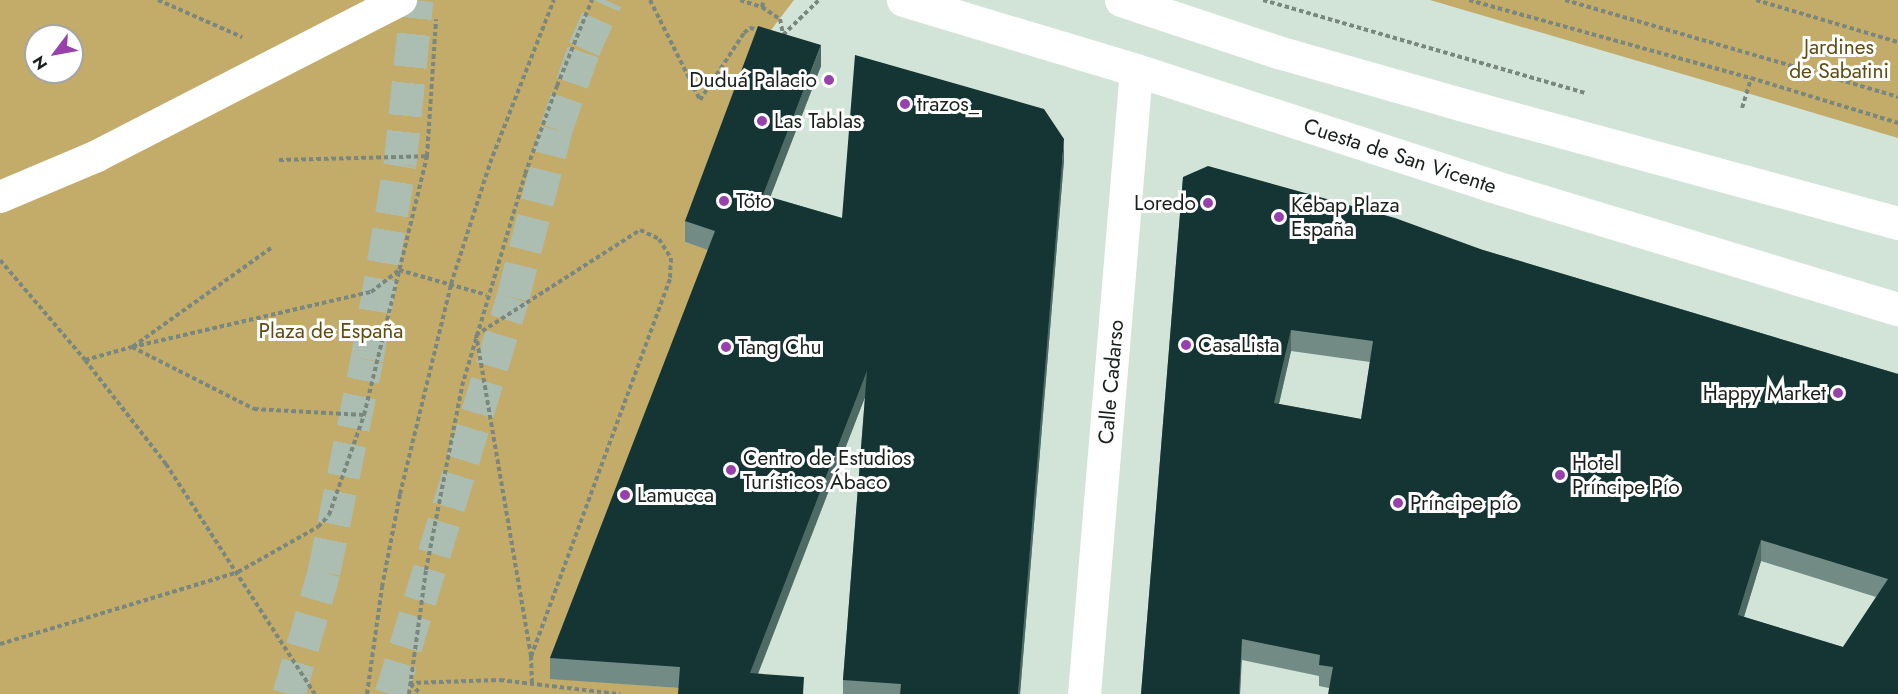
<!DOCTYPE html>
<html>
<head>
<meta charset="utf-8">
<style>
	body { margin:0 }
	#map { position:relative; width:1898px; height:694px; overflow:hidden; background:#d1e4d7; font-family:Jost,sans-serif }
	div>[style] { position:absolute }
	.green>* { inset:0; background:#c3ab69 }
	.secondary-tunnel>* { height:33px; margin-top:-16.5px; transform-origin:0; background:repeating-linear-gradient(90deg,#acbdb1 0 33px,transparent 0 49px) }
	.primary-tunnel>* { height:33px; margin-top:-16.5px; transform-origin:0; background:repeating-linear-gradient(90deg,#acbdb1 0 33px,transparent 0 49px) }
	.path>* { height:4px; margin-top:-2px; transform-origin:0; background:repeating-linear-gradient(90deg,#7a877e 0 4.5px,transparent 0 7.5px) }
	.pedestrian>* { height:32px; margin:-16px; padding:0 16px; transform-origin:16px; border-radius:16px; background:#fff }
	.minor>* { height:33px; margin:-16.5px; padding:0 16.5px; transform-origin:16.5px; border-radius:16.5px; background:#fff }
	.primary>* { height:33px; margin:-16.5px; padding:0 16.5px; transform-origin:16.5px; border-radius:16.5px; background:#fff }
	.wall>* { inset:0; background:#728c85 }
	.shaded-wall>* { inset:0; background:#4d6a64 }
	.building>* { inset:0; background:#143533 }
	.dots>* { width:16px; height:16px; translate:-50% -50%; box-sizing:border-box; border:3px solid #fff; border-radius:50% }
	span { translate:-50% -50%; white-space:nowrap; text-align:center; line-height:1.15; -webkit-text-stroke:6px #fff; paint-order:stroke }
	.park-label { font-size:21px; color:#5f4c13 }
	.poi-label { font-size:21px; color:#19201b }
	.right { translate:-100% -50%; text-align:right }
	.left { translate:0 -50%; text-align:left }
	.street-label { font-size:21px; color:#19201b }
	.north { position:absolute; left:24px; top:24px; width:60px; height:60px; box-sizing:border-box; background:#fff; border:2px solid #a3a6a4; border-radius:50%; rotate:238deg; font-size:16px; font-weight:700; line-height:24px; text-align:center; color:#19201b }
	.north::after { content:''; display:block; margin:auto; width:21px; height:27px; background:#9841ad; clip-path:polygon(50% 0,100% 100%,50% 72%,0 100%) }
</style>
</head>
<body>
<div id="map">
	<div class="green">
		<div style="clip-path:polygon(evenodd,0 0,794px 0,758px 47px,685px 242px,715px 252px,551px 678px,680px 688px,680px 694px,0 694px,0 0,36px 36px,72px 36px,72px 72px,36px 72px,36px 36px)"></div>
		<div style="clip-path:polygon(1430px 0,1898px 0,1898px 138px,1747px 93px)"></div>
	</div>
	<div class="secondary-tunnel">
		<div style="left:289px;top:694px;width:127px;rotate:-74deg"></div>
		<div style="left:324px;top:572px;width:217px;rotate:-78.6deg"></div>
		<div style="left:367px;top:359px;width:198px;rotate:-80.4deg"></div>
		<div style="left:400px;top:164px;width:165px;rotate:-84.1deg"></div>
	</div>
	<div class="primary-tunnel">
		<div style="left:391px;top:694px;width:415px;rotate:-72.9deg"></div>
		<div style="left:513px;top:297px;width:173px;rotate:-75.6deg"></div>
		<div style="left:556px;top:129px;width:85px;rotate:-70.7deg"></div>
		<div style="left:584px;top:49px;width:54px;rotate:-65.8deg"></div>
	</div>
	<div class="path">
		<div style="left:158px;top:0;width:92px;rotate:23.8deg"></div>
		<div style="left:650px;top:0;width:112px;rotate:63.4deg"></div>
		<div style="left:740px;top:0;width:23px;rotate:18deg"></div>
		<div style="left:762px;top:7px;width:22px;rotate:34deg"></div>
		<div style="left:780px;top:19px;width:16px;rotate:79deg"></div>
		<div style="left:1263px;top:0;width:335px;rotate:16.1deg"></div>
		<div style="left:1469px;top:0;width:293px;rotate:15.5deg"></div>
		<div style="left:1751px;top:78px;width:154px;rotate:17deg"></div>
		<div style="left:1565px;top:0;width:347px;rotate:16.2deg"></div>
		<div style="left:1756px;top:0;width:148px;rotate:16.5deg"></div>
		<div style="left:762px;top:7px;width:7px;rotate:-74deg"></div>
		<div style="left:783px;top:35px;width:50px;rotate:-44.2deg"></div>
		<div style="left:700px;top:100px;width:80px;rotate:-56.7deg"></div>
		<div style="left:744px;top:33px;width:8px;rotate:-40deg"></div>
		<div style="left:750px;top:28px;width:10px;rotate:11deg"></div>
		<div style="left:1742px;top:108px;width:31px;rotate:-73deg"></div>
		<div style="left:279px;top:160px;width:148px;rotate:-1.5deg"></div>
		<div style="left:271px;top:248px;width:171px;rotate:144.5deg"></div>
		<div style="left:132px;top:347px;width:137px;rotate:26.9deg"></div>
		<div style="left:254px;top:409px;width:110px;rotate:3.1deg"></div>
		<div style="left:0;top:260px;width:131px;rotate:49.6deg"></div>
		<div style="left:85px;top:360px;width:132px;rotate:52.1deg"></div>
		<div style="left:166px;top:464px;width:274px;rotate:57.1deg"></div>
		<div style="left:85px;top:360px;width:49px;rotate:-15.5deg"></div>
		<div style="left:132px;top:347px;width:245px;rotate:-13deg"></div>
		<div style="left:371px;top:292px;width:36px;rotate:-38deg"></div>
		<div style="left:399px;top:270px;width:91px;rotate:15.9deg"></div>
		<div style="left:0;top:644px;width:249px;rotate:-16.8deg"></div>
		<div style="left:238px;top:572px;width:92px;rotate:-29.4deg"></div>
		<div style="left:318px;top:527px;width:16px;rotate:-47deg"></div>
		<div style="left:329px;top:515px;width:106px;rotate:-70.7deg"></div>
		<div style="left:364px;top:415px;width:267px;rotate:-76.3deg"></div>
		<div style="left:427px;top:156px;width:137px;rotate:-86.2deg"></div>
		<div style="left:531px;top:656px;width:326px;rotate:-99.7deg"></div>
		<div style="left:476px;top:335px;width:195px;rotate:-32.6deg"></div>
		<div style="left:640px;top:230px;width:21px;rotate:25deg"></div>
		<div style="left:659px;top:239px;width:22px;rotate:58deg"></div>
		<div style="left:671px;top:258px;width:21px;rotate:93deg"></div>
		<div style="left:670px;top:279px;width:402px;rotate:110.2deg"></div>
		<div style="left:531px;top:656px;width:29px;rotate:88deg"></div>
		<div style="left:409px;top:683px;width:91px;rotate:-1.9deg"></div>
		<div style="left:500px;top:680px;width:121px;rotate:6.7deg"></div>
		<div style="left:410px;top:684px;width:15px;rotate:42deg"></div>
		<div style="left:367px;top:694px;width:108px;rotate:-82deg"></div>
		<div style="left:382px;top:587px;width:95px;rotate:-79deg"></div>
		<div style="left:400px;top:494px;width:216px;rotate:-76.3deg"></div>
		<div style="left:451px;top:284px;width:127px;rotate:-72.1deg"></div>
		<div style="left:490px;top:163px;width:175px;rotate:-68.6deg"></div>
		<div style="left:409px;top:694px;width:125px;rotate:-82.2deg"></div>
		<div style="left:426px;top:570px;width:187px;rotate:-78.9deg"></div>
		<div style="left:462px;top:386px;width:221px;rotate:-73.4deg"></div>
		<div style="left:525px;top:174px;width:94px;rotate:-70deg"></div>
		<div style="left:557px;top:86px;width:93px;rotate:-67.9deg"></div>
	</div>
	<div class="pedestrian">
		<div style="left:0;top:197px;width:105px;rotate:-22.9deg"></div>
		<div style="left:97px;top:156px;width:342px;rotate:-27.2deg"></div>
	</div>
	<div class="minor">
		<div style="left:1084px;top:694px;width:626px;rotate:-85.24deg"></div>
	</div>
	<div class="primary">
		<div style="left:903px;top:0;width:243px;rotate:16.7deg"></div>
		<div style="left:1136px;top:70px;width:371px;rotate:18deg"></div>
		<div style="left:1489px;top:185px;width:427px;rotate:16.9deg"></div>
		<div style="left:1121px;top:0;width:165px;rotate:18.3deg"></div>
		<div style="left:1278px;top:52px;width:189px;rotate:15.9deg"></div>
		<div style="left:1460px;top:104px;width:454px;rotate:15.2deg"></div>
	</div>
	<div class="wall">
		<div style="clip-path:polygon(821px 66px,770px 197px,842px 218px,1064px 160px,1020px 694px,843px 694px,843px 680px,865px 397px,758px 674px,804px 694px,679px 688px,550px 679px,550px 658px,708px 250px,685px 242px,685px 221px)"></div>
		<div style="clip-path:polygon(evenodd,1183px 177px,1483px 250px,1898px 374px,1898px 694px,1329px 688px,1319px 686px,1319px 676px,1242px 660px,1240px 694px,1141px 694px,1183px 177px,1291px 351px,1370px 362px,1361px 419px,1279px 404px,1291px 351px,1183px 177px,1761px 561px,1876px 597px,1843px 647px,1744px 617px,1761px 561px)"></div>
	</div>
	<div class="shaded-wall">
		<div style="clip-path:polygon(821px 45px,821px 66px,763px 216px,763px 195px)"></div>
		<div style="clip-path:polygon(1064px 139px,1064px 160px,1020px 694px,1018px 694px)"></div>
		<div style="clip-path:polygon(1291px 330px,1291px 351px,1274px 425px,1274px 403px)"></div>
		<div style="clip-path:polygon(867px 371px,867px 392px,750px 694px,750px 673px)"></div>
		<div style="clip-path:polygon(1761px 540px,1761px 561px,1738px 636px,1738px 615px)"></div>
		<div style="clip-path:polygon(1242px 639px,1240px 694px,1239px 694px)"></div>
	</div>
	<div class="building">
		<div style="clip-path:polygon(758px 26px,821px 45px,763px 195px,842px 218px,855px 55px,1044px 109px,1064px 139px,1018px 694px,900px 694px,901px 684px,843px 680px,867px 371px,750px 673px,804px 677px,803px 694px,678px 694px,680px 667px,550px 658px,715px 231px,685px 221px)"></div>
		<div style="clip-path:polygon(evenodd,1208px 166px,1395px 218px,1483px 250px,1898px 374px,1898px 694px,1328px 694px,1333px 667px,1319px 665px,1320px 655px,1242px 639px,1239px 694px,1141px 694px,1183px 177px,1208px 166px,1291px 330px,1373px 341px,1361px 419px,1274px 403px,1291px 330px,1208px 166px,1761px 540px,1888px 579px,1843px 647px,1738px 615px,1761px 540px)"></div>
	</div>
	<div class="dots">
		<div style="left:829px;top:80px;background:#9841ad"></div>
		<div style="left:905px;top:104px;background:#9841ad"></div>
		<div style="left:762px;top:121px;background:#9841ad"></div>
		<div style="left:724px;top:201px;background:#9841ad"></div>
		<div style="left:1208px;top:203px;background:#9841ad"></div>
		<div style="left:1279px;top:217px;background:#9841ad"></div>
		<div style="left:1186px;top:345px;background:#9841ad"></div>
		<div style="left:726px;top:347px;background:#9841ad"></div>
		<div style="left:1838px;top:393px;background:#9841ad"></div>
		<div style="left:731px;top:470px;background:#9841ad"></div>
		<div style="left:1560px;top:475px;background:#9841ad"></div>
		<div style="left:625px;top:495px;background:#9841ad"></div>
		<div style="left:1398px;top:503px;background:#9841ad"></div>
	</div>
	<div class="park-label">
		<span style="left:1839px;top:59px">Jardines<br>de Sabatini</span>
		<span style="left:331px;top:331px">Plaza de España</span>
	</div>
	<div class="poi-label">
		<span class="right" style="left:817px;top:80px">Duduá Palacio</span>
		<span class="left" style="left:917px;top:104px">trazos_</span>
		<span class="left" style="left:774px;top:121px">Las Tablas</span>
		<span class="left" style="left:736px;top:201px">Töto</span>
		<span class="right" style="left:1196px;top:203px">Loredo</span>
		<span class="left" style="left:1291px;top:217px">Kebap Plaza<br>España</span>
		<span class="left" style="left:1198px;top:345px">CasaLista</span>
		<span class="left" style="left:738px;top:347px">Tang Chu</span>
		<span class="right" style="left:1826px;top:393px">Happy Market</span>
		<span class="left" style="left:743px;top:470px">Centro de Estudios<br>Turísticos Ábaco</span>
		<span class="left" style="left:1572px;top:475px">Hotel<br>Príncipe Pío</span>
		<span class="left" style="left:637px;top:495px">Lamucca</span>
		<span class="left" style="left:1410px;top:503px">Príncipe pío</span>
	</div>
	<div class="street-label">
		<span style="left:1400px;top:156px;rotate:18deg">Cuesta de San Vicente</span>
		<span style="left:1111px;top:382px;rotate:-85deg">Calle Cadarso</span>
	</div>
	<div class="north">N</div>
</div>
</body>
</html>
